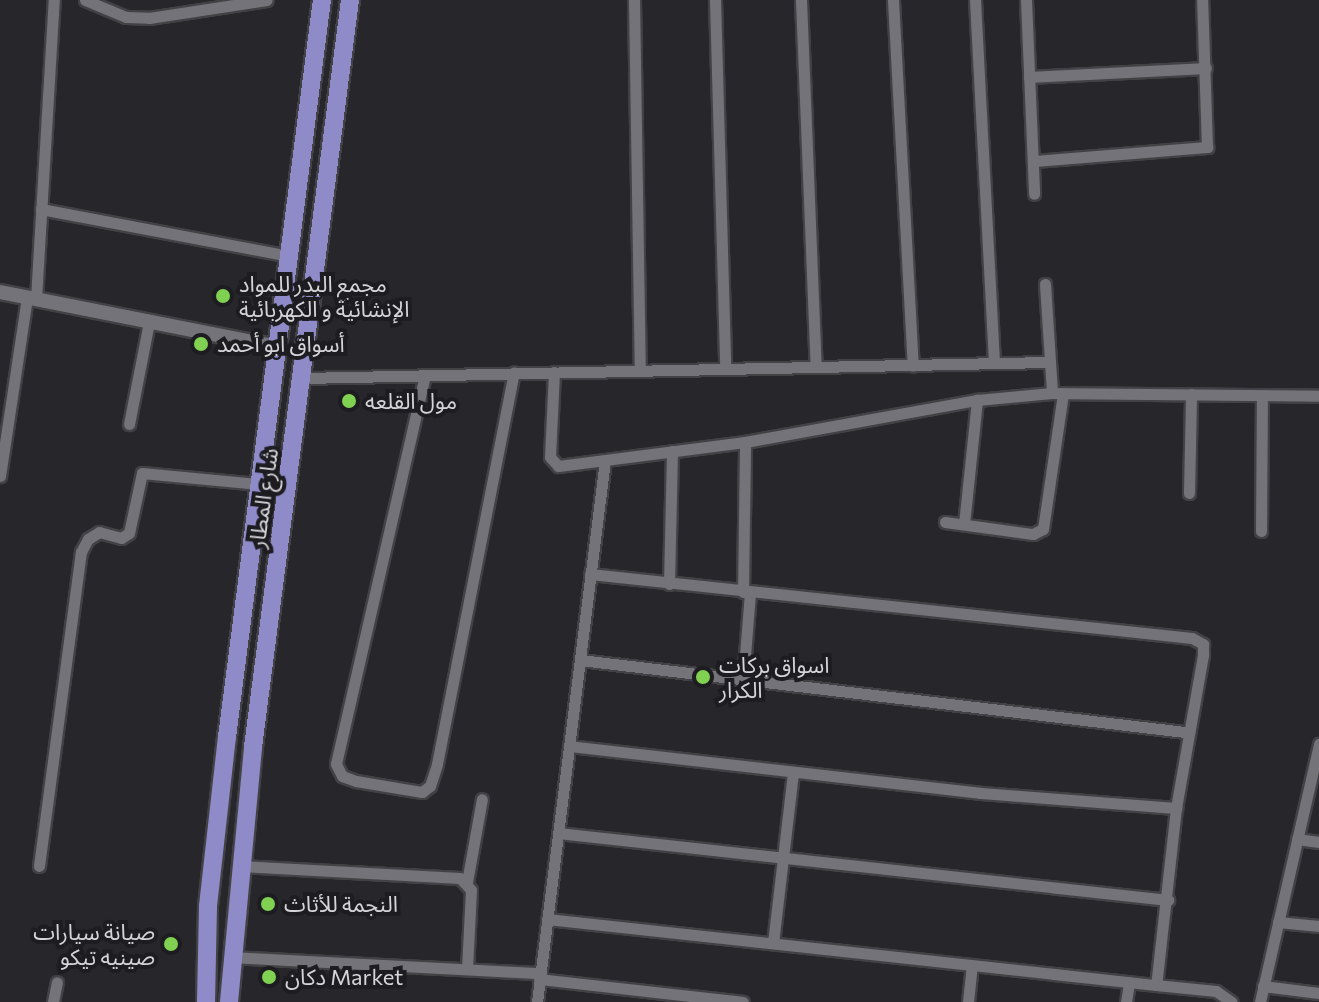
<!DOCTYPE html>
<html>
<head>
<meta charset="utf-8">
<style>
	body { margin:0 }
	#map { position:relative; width:1319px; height:1002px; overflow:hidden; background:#26262b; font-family:Commissioner,"Noto Sans Arabic",sans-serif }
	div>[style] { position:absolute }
	.roads { filter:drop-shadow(2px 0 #424246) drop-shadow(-2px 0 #424246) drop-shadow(0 2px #424246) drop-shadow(0 -2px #424246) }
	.minor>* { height:11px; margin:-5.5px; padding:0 5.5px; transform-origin:5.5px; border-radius:5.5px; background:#737379 }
	.tertiary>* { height:14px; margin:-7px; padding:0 7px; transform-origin:7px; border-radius:7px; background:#737379 }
	.primary>* { height:18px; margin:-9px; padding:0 9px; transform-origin:9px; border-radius:9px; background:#8f8ac8 }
	.dots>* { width:22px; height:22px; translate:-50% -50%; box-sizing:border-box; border:4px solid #1c1c21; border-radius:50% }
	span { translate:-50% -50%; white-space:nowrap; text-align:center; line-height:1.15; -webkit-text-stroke:8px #1c1c21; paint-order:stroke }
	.poi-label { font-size:22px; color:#d5d5d9 }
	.left { translate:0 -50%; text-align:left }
	.right { translate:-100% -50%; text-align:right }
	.street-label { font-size:22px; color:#d5d5d9 }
</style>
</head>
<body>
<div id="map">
	<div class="roads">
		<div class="minor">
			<div style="left:85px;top:0;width:44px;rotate:22.5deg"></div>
			<div style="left:126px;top:17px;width:23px;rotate:2deg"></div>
			<div style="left:149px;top:18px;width:119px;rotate:-8.7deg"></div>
			<div style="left:634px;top:0;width:370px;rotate:89.1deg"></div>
			<div style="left:715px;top:0;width:369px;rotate:88.4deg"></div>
			<div style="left:801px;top:0;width:367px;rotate:87.7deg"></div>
			<div style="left:893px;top:0;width:366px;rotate:86.9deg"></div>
			<div style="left:975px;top:0;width:363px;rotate:87deg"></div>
			<div style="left:1026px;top:0;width:194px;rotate:87.6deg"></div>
			<div style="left:1029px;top:77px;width:177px;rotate:-2.9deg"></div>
			<div style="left:1034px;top:161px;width:174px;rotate:-4.6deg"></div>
			<div style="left:1207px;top:147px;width:147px;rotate:-91.9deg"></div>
			<div style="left:41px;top:209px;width:252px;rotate:10.7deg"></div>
			<div style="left:1045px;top:284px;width:109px;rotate:86.3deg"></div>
			<div style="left:36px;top:299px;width:300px;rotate:-86.6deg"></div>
			<div style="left:554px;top:372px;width:85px;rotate:92.7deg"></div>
			<div style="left:550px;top:457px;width:12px;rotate:48deg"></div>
			<div style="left:558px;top:466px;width:189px;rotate:-7.3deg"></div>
			<div style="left:745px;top:442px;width:236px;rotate:-10.3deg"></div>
			<div style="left:977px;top:400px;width:75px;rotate:-5.3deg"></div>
			<div style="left:1052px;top:393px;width:267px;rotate:0.6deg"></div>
			<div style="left:425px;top:375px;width:399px;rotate:102.9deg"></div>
			<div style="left:336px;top:764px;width:13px;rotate:63deg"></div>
			<div style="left:342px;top:776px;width:15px;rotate:20deg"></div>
			<div style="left:356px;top:781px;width:67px;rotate:9.5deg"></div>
			<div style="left:422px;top:792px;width:10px;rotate:-37deg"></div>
			<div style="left:430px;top:786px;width:23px;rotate:-72deg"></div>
			<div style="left:437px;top:764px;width:399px;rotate:-78.9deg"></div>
			<div style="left:303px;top:378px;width:747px;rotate:-1.23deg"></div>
			<div style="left:129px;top:424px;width:104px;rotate:-78.9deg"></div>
			<div style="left:0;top:476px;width:181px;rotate:-81.4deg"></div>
			<div style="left:1189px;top:493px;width:99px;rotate:-88.8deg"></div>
			<div style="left:945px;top:522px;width:89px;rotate:7.8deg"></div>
			<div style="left:1033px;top:534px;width:11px;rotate:-27deg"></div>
			<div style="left:1043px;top:529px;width:137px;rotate:-81.6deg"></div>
			<div style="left:964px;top:524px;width:125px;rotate:-84deg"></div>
			<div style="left:1261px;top:531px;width:136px;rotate:-89.6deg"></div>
			<div style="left:590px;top:574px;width:605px;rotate:6.07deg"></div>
			<div style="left:1192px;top:638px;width:13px;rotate:29deg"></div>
			<div style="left:1203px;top:644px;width:11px;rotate:90deg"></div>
			<div style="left:1203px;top:655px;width:155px;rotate:100deg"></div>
			<div style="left:669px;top:584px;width:133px;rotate:-88.7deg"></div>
			<div style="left:743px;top:592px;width:150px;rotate:-89.2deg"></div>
			<div style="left:580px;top:660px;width:609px;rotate:6.79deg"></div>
			<div style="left:743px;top:680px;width:87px;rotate:-85.4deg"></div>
			<div style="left:569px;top:746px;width:414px;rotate:6.5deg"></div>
			<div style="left:980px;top:793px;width:197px;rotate:4.4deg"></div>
			<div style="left:1176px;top:808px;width:178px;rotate:96.4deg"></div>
			<div style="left:1156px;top:985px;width:60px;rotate:5.7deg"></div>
			<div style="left:1216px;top:991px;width:19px;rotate:35deg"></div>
			<div style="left:558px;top:833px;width:614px;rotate:6.27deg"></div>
			<div style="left:1297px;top:839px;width:22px;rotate:8deg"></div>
			<div style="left:39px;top:866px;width:317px;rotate:-82.4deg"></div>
			<div style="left:81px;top:552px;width:15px;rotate:-62deg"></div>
			<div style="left:88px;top:539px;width:13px;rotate:-32deg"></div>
			<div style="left:99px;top:532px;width:23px;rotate:15deg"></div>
			<div style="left:121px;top:538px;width:9px;rotate:-32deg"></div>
			<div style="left:129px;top:533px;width:61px;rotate:-77.8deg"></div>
			<div style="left:142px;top:473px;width:118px;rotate:5.4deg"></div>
			<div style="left:240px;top:866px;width:220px;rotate:3.1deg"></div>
			<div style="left:460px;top:878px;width:16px;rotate:47deg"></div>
			<div style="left:471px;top:890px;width:79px;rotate:92.9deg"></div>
			<div style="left:467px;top:882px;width:84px;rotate:-79.8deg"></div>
			<div style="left:547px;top:919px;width:613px;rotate:6.19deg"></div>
			<div style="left:1278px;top:922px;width:41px;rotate:5.6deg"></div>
			<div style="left:773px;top:943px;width:172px;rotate:-83.3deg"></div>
			<div style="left:231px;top:957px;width:309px;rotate:3deg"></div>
			<div style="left:539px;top:979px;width:205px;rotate:6.4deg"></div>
			<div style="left:1263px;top:986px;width:56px;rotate:7.1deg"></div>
			<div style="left:53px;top:1002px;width:20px;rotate:-79deg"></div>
			<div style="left:537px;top:1002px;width:546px;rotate:-82.85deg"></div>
			<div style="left:968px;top:1002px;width:37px;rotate:-84deg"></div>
			<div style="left:1126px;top:1002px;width:20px;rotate:-81deg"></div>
			<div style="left:1260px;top:1002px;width:265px;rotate:-77.1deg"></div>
		</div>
		<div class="tertiary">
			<div style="left:0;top:292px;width:282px;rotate:11.2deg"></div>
		</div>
		<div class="primary">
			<div style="left:206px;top:1002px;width:96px;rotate:-88.8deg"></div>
			<div style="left:208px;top:906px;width:170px;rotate:-83.6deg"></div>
			<div style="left:227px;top:737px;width:743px;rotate:-82.66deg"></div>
			<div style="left:229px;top:1002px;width:256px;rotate:-84.6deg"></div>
			<div style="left:253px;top:747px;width:753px;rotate:-82.6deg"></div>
		</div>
	</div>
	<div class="dots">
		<div style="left:223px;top:296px;background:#80d051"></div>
		<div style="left:201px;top:344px;background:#80d051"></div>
		<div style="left:349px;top:401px;background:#80d051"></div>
		<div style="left:703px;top:677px;background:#80d051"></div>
		<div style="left:268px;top:904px;background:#80d051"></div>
		<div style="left:171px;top:944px;background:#80d051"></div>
		<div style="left:269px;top:977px;background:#80d051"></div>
	</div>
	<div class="poi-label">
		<span class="left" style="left:239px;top:296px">مجمع البدر للمواد<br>الإنشائية و الكهربائية</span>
		<span class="left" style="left:217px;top:344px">أسواق ابو أحمد</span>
		<span class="left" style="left:365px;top:401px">مول القلعه</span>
		<span class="left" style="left:719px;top:677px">اسواق بركات<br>الكرار</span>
		<span class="left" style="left:284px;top:904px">النجمة للأثاث</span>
		<span class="right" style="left:155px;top:944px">صيانة سيارات<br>صينيه تيكو</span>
		<span class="left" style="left:285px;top:977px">دكان Market</span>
	</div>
	<div class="street-label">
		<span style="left:263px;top:498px;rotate:-82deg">شارع المطار</span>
	</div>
</div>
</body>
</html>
